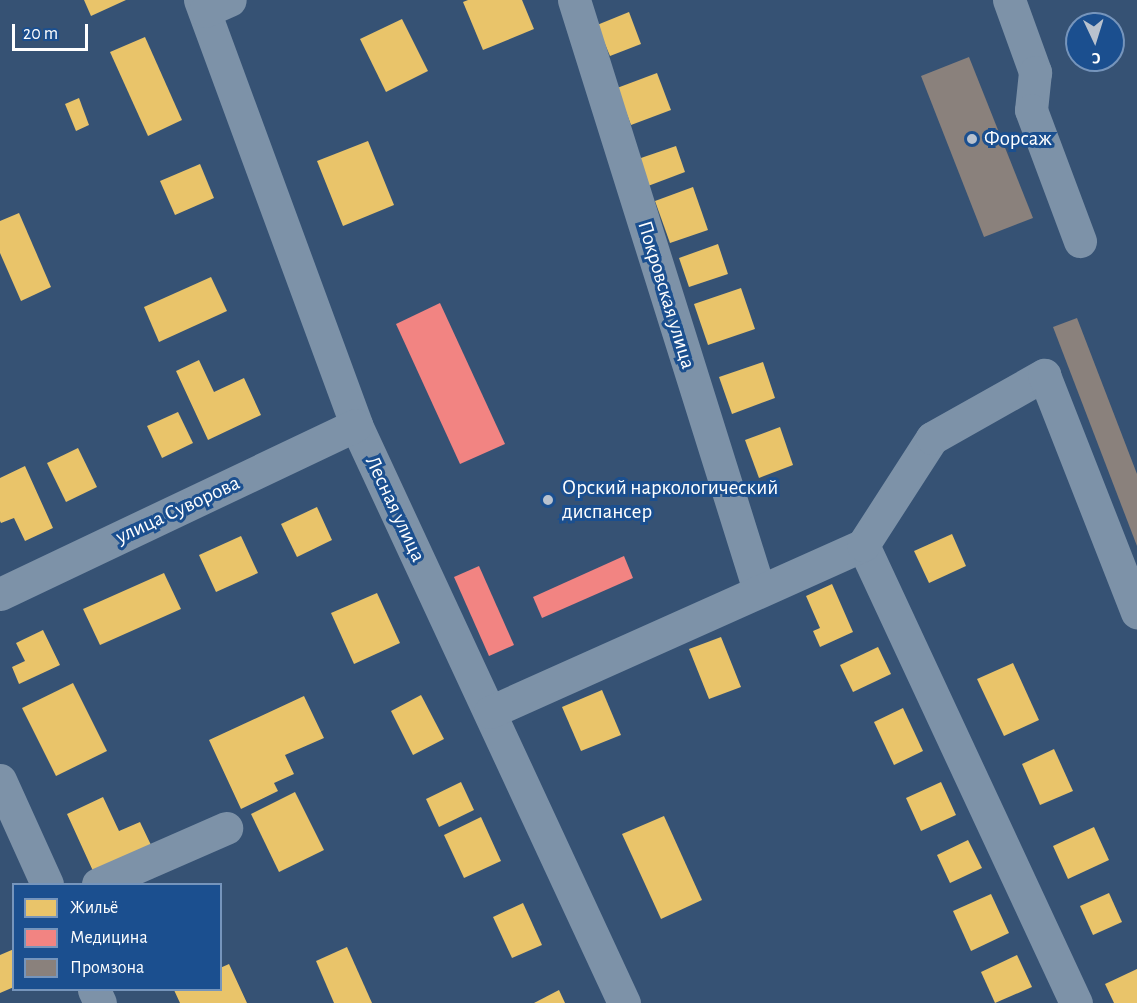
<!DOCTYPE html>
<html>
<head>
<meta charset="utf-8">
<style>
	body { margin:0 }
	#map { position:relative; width:1137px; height:1003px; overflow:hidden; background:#365274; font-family:"Alegreya Sans",sans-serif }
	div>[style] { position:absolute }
	.homes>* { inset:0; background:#e9c46a }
	.health>* { inset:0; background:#f28482 }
	.industry>* { inset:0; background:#8a817c }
	.minor>* { height:33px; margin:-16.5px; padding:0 16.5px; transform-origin:16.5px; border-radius:16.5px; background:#7d92a8 }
	.dots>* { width:16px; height:16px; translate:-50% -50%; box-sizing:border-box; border:3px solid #1b4f8f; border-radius:50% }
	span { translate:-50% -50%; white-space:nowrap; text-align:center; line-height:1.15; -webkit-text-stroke:6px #1b4f8f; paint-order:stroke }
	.poi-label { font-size:21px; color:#fff }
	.left { translate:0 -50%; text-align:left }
	.street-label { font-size:21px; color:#fff }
	.legend { position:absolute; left:12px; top:883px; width:210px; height:108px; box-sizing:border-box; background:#1b4f8f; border:2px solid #7695bc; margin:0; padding:8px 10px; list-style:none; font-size:18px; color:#fff }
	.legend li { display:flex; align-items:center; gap:12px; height:30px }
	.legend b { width:30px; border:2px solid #7695bc }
	.north { position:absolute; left:1065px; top:12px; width:60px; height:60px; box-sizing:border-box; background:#1b4f8f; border:2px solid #7695bc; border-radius:50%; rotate:176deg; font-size:16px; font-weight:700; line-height:24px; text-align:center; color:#fff }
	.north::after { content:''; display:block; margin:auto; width:21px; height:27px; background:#b9c2ce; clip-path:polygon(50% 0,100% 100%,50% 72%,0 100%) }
	.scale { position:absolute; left:12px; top:24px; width:76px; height:27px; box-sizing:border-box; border:3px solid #fff; border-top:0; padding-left:8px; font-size:18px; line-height:21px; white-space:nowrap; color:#fff; -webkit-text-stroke:4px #1b4f8f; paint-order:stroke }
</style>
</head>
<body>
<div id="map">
	<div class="homes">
		<div style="clip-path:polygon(84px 0,126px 0,91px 16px)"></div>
		<div style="clip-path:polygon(468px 0,522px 0,534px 29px,483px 50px,463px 2px)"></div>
		<div style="clip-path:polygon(629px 12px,641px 44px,610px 56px,597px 25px)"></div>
		<div style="clip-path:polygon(402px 19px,428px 71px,386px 92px,360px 39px)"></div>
		<div style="clip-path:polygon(145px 37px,182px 120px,148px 136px,110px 52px)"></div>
		<div style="clip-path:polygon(657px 73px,671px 110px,631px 125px,617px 88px)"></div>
		<div style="clip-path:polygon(79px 98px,89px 125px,76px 131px,65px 104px)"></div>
		<div style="clip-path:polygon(368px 141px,394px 205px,343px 226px,317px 161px)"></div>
		<div style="clip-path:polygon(676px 146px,685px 172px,648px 186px,638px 159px)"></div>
		<div style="clip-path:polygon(200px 164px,214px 198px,175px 215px,160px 181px)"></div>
		<div style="clip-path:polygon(693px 187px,708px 230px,670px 243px,655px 201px)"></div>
		<div style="clip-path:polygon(19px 213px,51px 287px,21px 301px,0 253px,0 221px)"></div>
		<div style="clip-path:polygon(718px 244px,728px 274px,689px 287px,679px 258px)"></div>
		<div style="clip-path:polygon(211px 277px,227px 311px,159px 342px,144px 307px)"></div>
		<div style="clip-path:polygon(741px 288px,755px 329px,708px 345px,694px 304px)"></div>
		<div style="clip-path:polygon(199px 360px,214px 392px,244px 378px,261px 415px,208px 440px,176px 371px)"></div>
		<div style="clip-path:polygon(763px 362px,775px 398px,732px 414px,719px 377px)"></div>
		<div style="clip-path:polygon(178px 412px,193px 443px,162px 458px,147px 426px)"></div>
		<div style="clip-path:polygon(780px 427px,793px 465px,759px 478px,745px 440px)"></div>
		<div style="clip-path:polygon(78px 448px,97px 487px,66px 502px,47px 463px)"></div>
		<div style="clip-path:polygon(25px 466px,53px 528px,25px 541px,14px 518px,1px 523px,0 521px,0 478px)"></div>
		<div style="clip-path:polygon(317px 507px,332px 540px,297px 557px,281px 524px)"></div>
		<div style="clip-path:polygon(952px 534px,966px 566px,929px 583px,914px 551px)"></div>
		<div style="clip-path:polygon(241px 536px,258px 573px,216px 592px,199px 555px)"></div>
		<div style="clip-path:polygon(164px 573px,181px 609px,100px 645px,83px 609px)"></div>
		<div style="clip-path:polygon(832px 584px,853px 632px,820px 647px,813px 631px,820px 628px,806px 596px)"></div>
		<div style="clip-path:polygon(377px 593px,400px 643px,354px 664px,331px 613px)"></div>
		<div style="clip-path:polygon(43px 630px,60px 665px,19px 684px,12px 667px,25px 661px,16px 643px)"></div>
		<div style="clip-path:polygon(721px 637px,741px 687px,709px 699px,689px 649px)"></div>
		<div style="clip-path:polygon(878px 647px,891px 674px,853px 692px,840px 665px)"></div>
		<div style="clip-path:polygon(1013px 663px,1039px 720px,1004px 736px,977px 679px)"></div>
		<div style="clip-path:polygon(73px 683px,107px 751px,56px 776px,22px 708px)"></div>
		<div style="clip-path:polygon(602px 690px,621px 735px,581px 751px,562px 707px)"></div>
		<div style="clip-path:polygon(421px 695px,444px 739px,413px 755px,391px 711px)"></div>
		<div style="clip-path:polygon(304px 696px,324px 738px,285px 755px,294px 774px,274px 783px,278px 791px,241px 809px,209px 740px)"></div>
		<div style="clip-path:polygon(903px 708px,923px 751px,894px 765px,874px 722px)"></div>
		<div style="clip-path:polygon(1054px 749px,1073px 791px,1040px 805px,1022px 764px)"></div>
		<div style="clip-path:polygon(461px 782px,474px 810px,439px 827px,426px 799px)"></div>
		<div style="clip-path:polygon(941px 782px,956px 815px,921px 831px,906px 798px)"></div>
		<div style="clip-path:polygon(295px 792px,324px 850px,279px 872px,251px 814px)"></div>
		<div style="clip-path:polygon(103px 797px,119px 831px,140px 822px,151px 845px,93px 871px,67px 814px)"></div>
		<div style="clip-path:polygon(664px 816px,702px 900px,661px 919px,622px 834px)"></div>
		<div style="clip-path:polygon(481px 817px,501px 861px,464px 878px,444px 835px)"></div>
		<div style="clip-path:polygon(1094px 827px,1109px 860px,1068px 879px,1053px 846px)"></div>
		<div style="clip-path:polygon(968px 840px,982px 868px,950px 883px,937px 855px)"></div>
		<div style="clip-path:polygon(1109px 893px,1122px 922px,1093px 935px,1080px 906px)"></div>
		<div style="clip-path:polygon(991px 894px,1009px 933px,971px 951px,953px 911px)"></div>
		<div style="clip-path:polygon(523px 903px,542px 945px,512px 958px,493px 917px)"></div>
		<div style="clip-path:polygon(347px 947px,372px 1003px,334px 1003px,316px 961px)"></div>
		<div style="clip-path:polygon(14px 949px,14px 987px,0 993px,0 955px)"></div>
		<div style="clip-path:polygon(1017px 955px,1032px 987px,995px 1003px,981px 972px)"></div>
		<div style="clip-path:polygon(229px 964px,247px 1003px,180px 1003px,174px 990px,220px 990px,220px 968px)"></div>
		<div style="clip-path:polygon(1137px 969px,1137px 1003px,1114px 1003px,1105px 984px)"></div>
		<div style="clip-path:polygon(559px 990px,565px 1003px,534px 1003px)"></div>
	</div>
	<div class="health">
		<div style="clip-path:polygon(440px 303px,505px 444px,460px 464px,396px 324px)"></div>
		<div style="clip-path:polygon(624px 556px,633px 578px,542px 618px,533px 597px)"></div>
		<div style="clip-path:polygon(479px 566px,514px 645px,489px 656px,454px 577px)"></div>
	</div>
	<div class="industry">
		<div style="clip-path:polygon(969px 57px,1033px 218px,984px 237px,921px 76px)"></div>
		<div style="clip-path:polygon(1077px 318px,1137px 474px,1137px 546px,1053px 327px)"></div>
	</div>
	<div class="minor">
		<div style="left:200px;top:0;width:453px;rotate:69.8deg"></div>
		<div style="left:356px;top:425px;width:637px;rotate:65.12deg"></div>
		<div style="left:574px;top:0;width:618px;rotate:72.59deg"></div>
		<div style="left:1009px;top:0;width:77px;rotate:70.1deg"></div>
		<div style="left:1035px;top:72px;width:38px;rotate:96deg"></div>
		<div style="left:1031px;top:110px;width:140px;rotate:69.5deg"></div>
		<div style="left:205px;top:11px;width:27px;rotate:-24deg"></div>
		<div style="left:863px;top:545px;width:505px;rotate:65.06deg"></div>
		<div style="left:0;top:594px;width:394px;rotate:-25.4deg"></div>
		<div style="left:490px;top:712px;width:409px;rotate:-24.1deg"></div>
		<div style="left:863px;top:545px;width:127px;rotate:-57.2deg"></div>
		<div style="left:932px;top:438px;width:129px;rotate:-29.4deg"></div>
		<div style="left:1044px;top:375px;width:255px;rotate:68.6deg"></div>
		<div style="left:0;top:780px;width:114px;rotate:65.7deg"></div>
		<div style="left:98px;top:884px;width:140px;rotate:-23.6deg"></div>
		<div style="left:94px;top:990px;width:14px;rotate:65deg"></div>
	</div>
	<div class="dots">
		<div style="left:972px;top:139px;background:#b9c2ce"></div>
		<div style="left:548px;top:500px;background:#b9c2ce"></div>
	</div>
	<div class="poi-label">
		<span class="left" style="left:984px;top:139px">Форсаж</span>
		<span class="left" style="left:562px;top:500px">Орский наркологический<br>диспансер</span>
	</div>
	<div class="street-label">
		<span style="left:666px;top:295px;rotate:73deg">Покровская улица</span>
		<span style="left:395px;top:509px;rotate:65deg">Лесная улица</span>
		<span style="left:178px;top:510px;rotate:-25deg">улица Суворова</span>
	</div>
	<ul class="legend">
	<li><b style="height:16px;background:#e9c46a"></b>Жильё</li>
	<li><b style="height:16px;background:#f28482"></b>Медицина</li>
	<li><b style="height:16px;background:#8a817c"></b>Промзона</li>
	</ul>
	<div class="north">С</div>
	<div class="scale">20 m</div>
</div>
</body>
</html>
